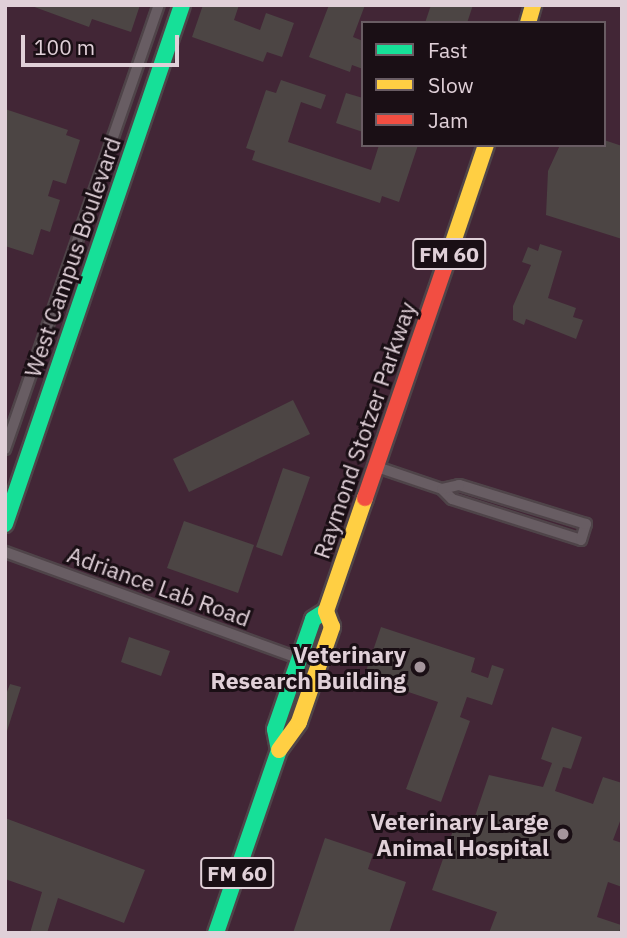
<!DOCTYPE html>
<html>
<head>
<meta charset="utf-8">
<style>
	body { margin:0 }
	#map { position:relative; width:627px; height:938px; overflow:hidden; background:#34282e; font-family:"IBM Plex Sans",sans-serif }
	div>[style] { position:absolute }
	.built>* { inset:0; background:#422636 }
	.building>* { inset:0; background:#4c4544 }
	.roads { filter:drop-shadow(2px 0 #4f4449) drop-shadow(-2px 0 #4f4449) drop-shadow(0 2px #4f4449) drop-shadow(0 -2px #4f4449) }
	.street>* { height:10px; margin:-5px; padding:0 5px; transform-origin:5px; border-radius:5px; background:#685d63 }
	.fast>* { height:16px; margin:-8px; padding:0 8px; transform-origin:8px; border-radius:8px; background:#16e098 }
	.slow>* { height:16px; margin:-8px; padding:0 8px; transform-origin:8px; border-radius:8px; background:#ffcf43 }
	.jam>* { height:16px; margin:-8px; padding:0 8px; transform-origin:8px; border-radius:8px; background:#f24e42 }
	.dots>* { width:19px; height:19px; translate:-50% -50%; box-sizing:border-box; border:4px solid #1a0f15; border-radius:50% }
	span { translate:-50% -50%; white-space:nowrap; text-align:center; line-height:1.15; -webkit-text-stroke:6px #1a0f15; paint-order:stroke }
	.shield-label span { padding:2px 5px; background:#1a0f15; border:2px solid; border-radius:5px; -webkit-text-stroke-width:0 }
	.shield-label { font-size:21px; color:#e0d0d8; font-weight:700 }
	.street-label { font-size:23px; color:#e0d0d8 }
	.poi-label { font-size:23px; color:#e0d0d8; font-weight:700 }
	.right { translate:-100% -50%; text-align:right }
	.frame { position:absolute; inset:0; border:7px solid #e0d0d8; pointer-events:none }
	.legend { position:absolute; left:361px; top:21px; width:245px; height:126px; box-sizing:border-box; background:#1a0f15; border:2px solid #695c63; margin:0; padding:9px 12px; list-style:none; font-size:21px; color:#e0d0d8 }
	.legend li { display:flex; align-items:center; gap:14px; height:35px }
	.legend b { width:35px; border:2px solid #695c63 }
	.scale { position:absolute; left:21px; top:35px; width:158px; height:32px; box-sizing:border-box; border:4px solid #e0d0d8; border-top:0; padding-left:9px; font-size:21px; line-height:24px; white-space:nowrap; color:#e0d0d8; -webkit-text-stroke:5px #1a0f15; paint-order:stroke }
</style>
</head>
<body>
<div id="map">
	<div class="built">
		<div style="clip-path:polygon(evenodd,5px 5px,622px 5px,622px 933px,5px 933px,5px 5px,363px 23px,604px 23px,604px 145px,363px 145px,363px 23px)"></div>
	</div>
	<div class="building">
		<div style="clip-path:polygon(29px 5px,140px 5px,131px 32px,92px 19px,89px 27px)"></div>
		<div style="clip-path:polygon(203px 5px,239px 5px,234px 20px,260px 30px,266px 13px,294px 23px,282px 57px,267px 52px,263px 62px,192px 37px)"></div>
		<div style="clip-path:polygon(329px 5px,365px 5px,353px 37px,363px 41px,363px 69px,352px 65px,350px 72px,309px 57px)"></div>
		<div style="clip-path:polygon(431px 5px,473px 5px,467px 23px,425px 23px)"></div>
		<div style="clip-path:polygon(281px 80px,326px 95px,321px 109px,301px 102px,288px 142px,371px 170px,379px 145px,418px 145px,399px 202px,382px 196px,380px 203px,252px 160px,255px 151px,246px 148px,266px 90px,276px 93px)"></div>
		<div style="clip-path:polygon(346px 93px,363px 98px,363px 132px,336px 123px)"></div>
		<div style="clip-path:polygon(5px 109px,68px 130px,66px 135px,80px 140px,66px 184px,53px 180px,48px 196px,60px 200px,50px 232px,41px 229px,33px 255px,5px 246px)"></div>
		<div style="clip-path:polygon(604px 140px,622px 146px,622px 239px,546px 215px,548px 171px,560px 145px,604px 145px)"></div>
		<div style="clip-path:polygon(540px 244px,562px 251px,548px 298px,576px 308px,573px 317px,583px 320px,576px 339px,526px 319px,524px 325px,513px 320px,513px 306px,531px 265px,522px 262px,528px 247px,538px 251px)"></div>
		<div style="clip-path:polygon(293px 400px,310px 434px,189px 492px,173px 459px)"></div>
		<div style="clip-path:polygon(283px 468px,310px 477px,282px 556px,256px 547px)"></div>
		<div style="clip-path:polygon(184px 521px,254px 545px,238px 593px,167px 568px)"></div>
		<div style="clip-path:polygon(381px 627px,475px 658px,471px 672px,488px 678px,492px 665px,504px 669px,492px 705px,467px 697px,460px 717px,470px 721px,441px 802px,406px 789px,438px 702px,364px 677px)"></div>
		<div style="clip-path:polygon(129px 637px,170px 651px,161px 676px,121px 662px)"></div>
		<div style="clip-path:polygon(10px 684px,21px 687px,7px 731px,5px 697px)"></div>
		<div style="clip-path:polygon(552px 727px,582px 737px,571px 769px,563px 767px,555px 791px,593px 804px,603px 777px,622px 783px,622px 816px,613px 840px,622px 843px,622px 887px,608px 882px,597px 917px,621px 925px,619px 933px,489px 933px,497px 912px,432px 890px,456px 822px,471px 828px,489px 775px,543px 787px,552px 763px,541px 759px)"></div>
		<div style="clip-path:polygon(5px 818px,145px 870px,124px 923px,58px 898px,47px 933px,30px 933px,42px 892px,5px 879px)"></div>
		<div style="clip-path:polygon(325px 838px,373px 854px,368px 869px,406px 882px,389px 933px,293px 933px)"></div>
	</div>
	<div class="roads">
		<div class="street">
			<div style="left:5px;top:449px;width:470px;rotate:-70.9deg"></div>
			<div style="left:377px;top:467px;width:69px;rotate:18.7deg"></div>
			<div style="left:442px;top:489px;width:14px;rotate:45deg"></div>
			<div style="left:452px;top:499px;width:135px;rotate:17.6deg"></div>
			<div style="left:581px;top:540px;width:17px;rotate:-73deg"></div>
			<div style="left:586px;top:524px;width:133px;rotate:-162.9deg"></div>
			<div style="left:459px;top:485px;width:17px;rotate:167deg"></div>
			<div style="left:5px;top:552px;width:314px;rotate:19.9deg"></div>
		</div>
		<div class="fast">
			<div style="left:5px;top:524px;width:548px;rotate:-71.17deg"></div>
			<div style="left:216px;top:933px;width:194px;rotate:-71deg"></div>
			<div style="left:279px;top:750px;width:21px;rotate:-101deg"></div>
			<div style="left:275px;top:729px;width:116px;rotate:-70.9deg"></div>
			<div style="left:313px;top:619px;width:15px;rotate:-32deg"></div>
		</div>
		<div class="slow">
			<div style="left:528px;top:23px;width:19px;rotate:-74deg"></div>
			<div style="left:449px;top:254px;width:115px;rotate:-71.3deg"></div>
			<div style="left:279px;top:750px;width:34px;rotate:-54deg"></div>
			<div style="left:299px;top:722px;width:101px;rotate:-70.8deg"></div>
			<div style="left:332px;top:627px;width:17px;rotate:-111deg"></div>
			<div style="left:326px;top:611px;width:120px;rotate:-71deg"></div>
		</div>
		<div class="jam">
			<div style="left:365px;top:498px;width:258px;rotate:-71deg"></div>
		</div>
	</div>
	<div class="dots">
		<div style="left:420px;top:667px;background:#a4959c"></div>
		<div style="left:563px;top:834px;background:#a4959c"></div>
	</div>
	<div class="shield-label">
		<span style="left:449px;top:254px">FM 60</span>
		<span style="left:237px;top:873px">FM 60</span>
	</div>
	<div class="street-label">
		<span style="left:72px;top:257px;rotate:-71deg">West Campus Boulevard</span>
		<span style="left:364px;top:430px;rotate:-71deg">Raymond Stotzer Parkway</span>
		<span style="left:159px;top:586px;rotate:20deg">Adriance Lab Road</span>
	</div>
	<div class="poi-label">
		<span class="right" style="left:406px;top:667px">Veterinary<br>Research Building</span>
		<span class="right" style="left:549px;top:834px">Veterinary Large<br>Animal Hospital</span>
	</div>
	<div class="frame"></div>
	<ul class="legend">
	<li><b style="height:9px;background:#16e098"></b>Fast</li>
	<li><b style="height:9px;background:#ffcf43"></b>Slow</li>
	<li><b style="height:9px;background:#f24e42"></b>Jam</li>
	</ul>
	<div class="scale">100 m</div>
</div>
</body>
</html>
